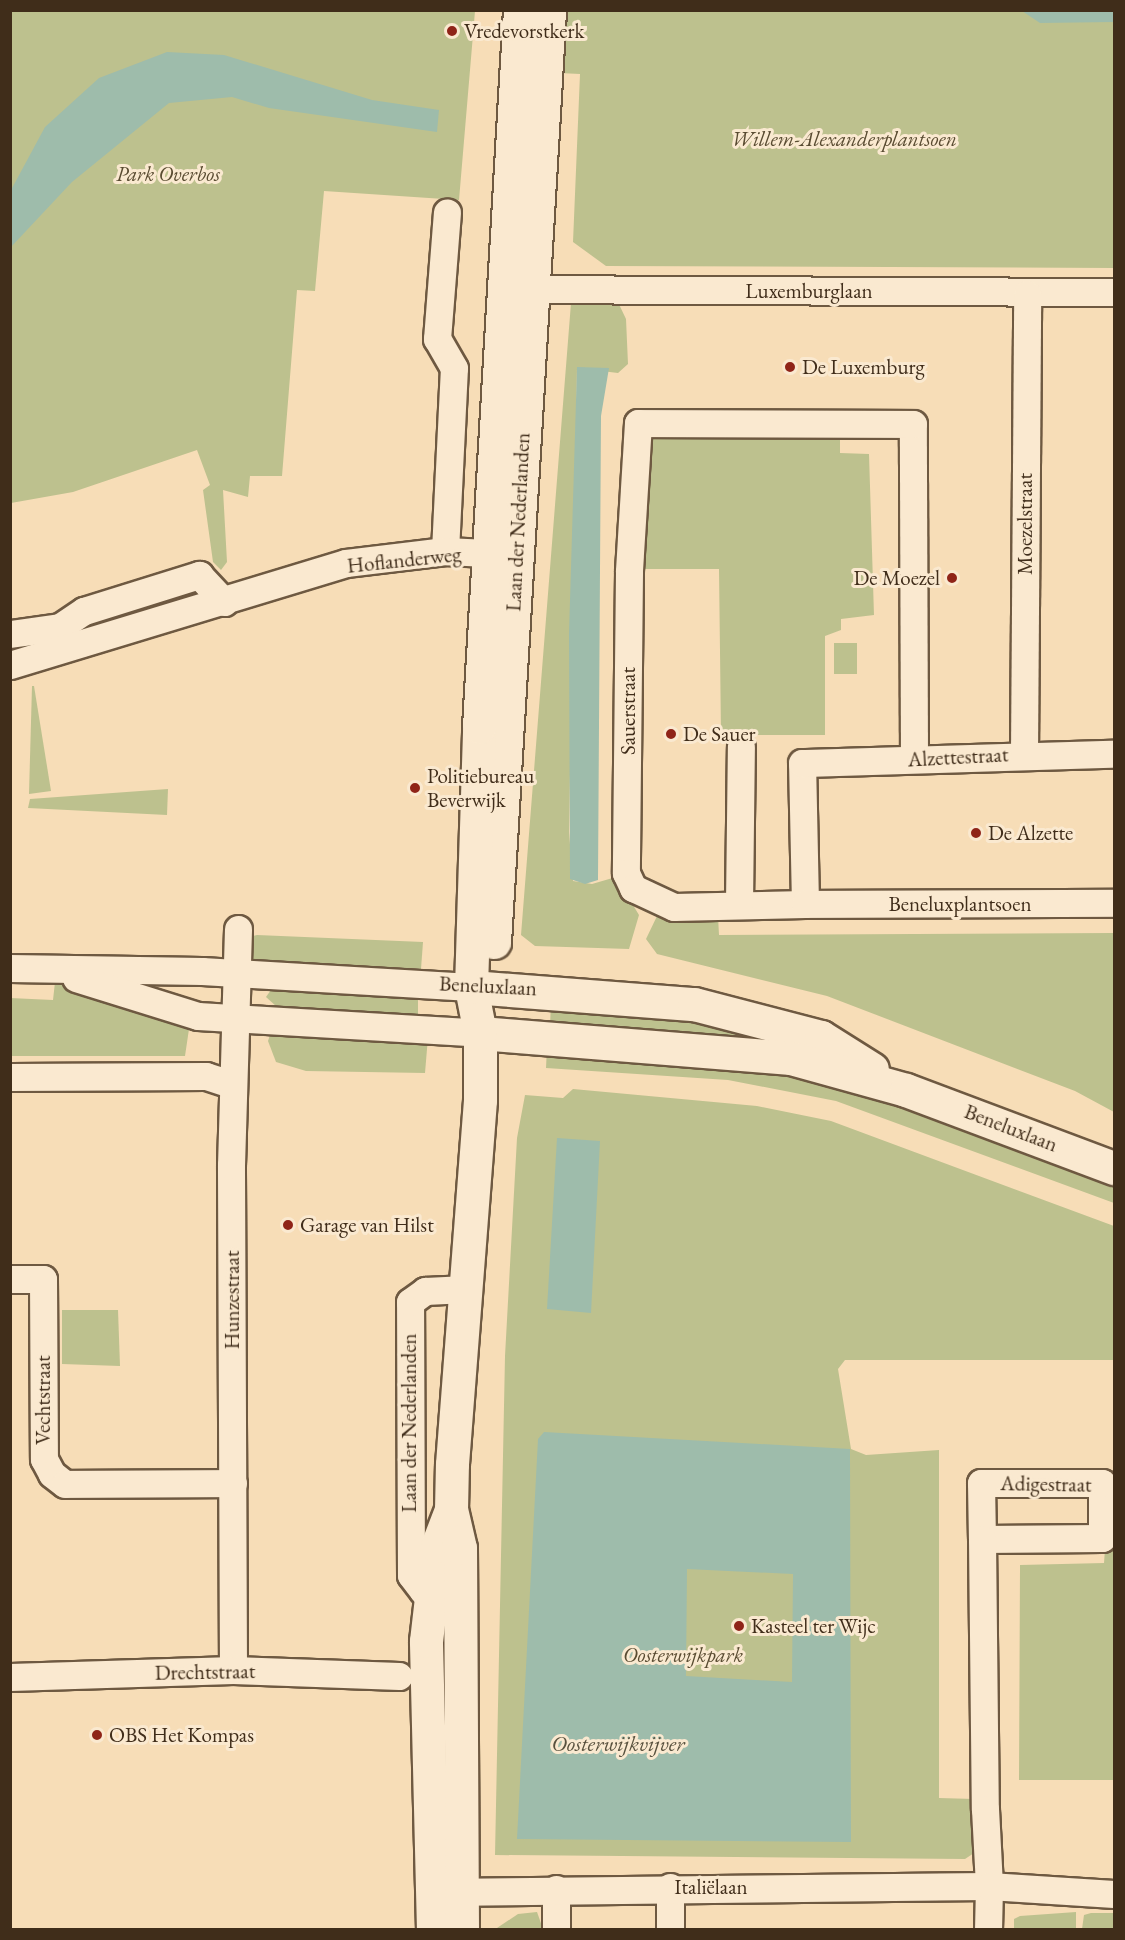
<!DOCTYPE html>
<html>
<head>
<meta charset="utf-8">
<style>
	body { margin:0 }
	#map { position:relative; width:1125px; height:1940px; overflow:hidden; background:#f7ddb7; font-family:"EB Garamond",serif }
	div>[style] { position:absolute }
	.green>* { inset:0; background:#bdc18e }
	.water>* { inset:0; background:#9ebcab }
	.roads { filter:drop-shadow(2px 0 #6e5941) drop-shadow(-2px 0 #6e5941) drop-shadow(0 2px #6e5941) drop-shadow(0 -2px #6e5941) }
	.minor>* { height:27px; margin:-13.5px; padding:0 13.5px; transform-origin:13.5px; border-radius:13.5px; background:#fae9d0 }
	.secondary>* { height:33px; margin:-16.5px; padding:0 16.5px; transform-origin:16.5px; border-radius:16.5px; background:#fae9d0 }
	.dots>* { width:16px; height:16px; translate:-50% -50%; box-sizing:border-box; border:3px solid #fae9d0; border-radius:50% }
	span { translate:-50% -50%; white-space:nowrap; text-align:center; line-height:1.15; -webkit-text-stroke:6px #fae9d0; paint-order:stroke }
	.poi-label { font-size:21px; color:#402d1a }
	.left { translate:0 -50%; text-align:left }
	.right { translate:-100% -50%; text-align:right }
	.park-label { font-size:21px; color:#594b31; font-style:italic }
	.street-label { font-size:21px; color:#402d1a }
	.water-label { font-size:22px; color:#58513e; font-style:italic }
	.frame { position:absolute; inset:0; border:12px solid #402d1a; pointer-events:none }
</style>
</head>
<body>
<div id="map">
	<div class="green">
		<div style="clip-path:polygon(563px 10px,1114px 11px,1114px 268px,606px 266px,573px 242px,580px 74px,559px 73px)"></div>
		<div style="clip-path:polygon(11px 11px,475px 11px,459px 200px,324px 191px,315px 291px,297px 290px,282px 476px,250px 476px,248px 497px,223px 490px,227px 562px,221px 570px,213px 562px,203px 490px,210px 485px,197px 450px,73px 492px,11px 503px)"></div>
		<div style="clip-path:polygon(616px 298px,626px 319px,628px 364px,618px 373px,577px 368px,569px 832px,573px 881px,592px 884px,616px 877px,639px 915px,629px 949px,535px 946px,521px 935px,571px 303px)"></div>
		<div style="clip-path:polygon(644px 428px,840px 429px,840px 453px,869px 454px,874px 615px,841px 619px,841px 630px,825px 636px,825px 735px,721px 735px,719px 569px,639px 569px)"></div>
		<div style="clip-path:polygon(834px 643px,857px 643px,857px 674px,834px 674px)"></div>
		<div style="clip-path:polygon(34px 686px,51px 791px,29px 794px,32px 686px)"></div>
		<div style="clip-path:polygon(168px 789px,167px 815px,28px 808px,30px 799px)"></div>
		<div style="clip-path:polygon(658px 914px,718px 916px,719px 935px,1114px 933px,1114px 1112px,1075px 1091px,827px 996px,657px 954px,646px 939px)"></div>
		<div style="clip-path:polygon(257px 935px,423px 942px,421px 969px,254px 960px,247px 956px,249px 937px)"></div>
		<div style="clip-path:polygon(55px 982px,189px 1029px,185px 1056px,11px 1056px,10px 998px,53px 1000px)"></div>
		<div style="clip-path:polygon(273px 987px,418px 997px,418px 1017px,277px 1007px,266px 997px)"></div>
		<div style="clip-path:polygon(551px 1001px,675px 1013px,828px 1054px,550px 1027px)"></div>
		<div style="clip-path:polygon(272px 1029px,428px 1037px,425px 1073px,306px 1071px,276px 1062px,268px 1041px)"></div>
		<div style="clip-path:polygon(547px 1047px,707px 1056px,868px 1089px,1114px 1180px,1114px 1203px,836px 1101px,728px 1080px,546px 1068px)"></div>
		<div style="clip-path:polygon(573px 1089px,757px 1106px,831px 1121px,1114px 1226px,1114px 1360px,845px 1360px,838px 1369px,851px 1449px,866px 1455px,939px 1450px,939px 1798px,974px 1799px,974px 1853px,965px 1859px,495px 1855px,505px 1356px,517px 1138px,525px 1095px,563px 1098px)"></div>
		<div style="clip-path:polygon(62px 1310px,118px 1310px,120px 1366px,62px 1364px)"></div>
		<div style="clip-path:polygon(1114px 1545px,1114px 1780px,1019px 1780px,1020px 1565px,1104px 1563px,1105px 1549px)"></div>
		<div style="clip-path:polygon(537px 1912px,543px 1929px,494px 1930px,518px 1914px)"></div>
		<div style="clip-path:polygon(1076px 1912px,1076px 1929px,1014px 1929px,1014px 1919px,1020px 1916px)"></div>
		<div style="clip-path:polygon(1091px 1913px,1114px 1913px,1114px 1929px,1082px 1929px,1084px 1915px)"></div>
	</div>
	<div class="water">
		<div style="clip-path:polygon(1022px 11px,1114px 11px,1114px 22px,1040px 23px)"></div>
		<div style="clip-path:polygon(167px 52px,224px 55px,372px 100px,439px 110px,437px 132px,269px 108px,232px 97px,169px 103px,72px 182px,11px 247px,11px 190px,45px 127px,99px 78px)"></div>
		<div style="clip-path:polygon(577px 367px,609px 368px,601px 416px,598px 880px,585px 884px,570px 879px,569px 634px)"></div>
		<div style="clip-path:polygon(557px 1138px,600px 1141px,591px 1313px,547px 1309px)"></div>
		<div style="clip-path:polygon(evenodd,544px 1432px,850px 1449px,851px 1842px,517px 1839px,538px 1439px,544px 1432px,687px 1569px,793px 1574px,792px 1682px,686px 1676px,687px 1569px)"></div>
	</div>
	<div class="roads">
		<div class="minor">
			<div style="left:513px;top:289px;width:601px;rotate:0.29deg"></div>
			<div style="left:445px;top:551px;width:183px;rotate:-87.2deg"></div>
			<div style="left:454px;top:368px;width:34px;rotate:-120deg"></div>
			<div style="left:437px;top:339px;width:127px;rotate:-85.5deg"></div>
			<div style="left:10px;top:634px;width:50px;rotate:-8deg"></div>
			<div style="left:60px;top:627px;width:29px;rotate:-34deg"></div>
			<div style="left:84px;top:611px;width:121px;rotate:-17.4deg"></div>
			<div style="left:199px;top:575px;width:37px;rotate:47deg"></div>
			<div style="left:10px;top:665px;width:351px;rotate:-16.9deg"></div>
			<div style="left:346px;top:563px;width:100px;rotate:-6.9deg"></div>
			<div style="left:445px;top:551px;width:64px;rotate:2.7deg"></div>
			<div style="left:1024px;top:754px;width:460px;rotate:-89.6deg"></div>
			<div style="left:914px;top:759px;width:335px;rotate:-90.2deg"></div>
			<div style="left:913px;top:424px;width:275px;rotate:-179.8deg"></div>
			<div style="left:638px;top:423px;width:149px;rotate:93.5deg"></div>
			<div style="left:629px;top:572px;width:301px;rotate:90.6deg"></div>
			<div style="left:626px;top:873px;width:17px;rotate:65deg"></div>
			<div style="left:633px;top:888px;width:45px;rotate:24.9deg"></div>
			<div style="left:674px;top:907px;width:131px;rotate:-1.3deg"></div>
			<div style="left:805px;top:904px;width:141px;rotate:-91.2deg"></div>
			<div style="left:802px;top:763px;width:312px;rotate:-1.7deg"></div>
			<div style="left:739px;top:903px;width:156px;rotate:-89.3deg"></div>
			<div style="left:805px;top:904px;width:309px;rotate:-0.2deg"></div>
			<div style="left:10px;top:968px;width:192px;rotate:0.9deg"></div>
			<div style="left:202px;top:971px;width:269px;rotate:3.4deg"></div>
			<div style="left:76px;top:978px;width:128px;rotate:17.3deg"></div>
			<div style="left:198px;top:1016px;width:283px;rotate:3.4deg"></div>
			<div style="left:10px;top:1077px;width:196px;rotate:-0.3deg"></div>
			<div style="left:206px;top:1076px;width:28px;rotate:18deg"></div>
			<div style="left:10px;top:1279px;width:33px"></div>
			<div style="left:43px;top:1279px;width:180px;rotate:89.7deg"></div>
			<div style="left:44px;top:1459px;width:17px;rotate:62deg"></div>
			<div style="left:52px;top:1474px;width:16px;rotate:38deg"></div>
			<div style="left:65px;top:1484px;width:168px;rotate:-0.3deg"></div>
			<div style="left:982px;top:1539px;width:120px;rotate:-0.5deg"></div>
			<div style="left:1102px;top:1538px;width:55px;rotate:-90deg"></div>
			<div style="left:1102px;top:1483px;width:121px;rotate:180deg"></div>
			<div style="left:981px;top:1483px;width:56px;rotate:89deg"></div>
			<div style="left:982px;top:1539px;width:270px;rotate:89.4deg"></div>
			<div style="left:985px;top:1809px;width:77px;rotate:87deg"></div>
			<div style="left:989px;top:1886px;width:44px;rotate:91.3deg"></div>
			<div style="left:447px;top:1593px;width:24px;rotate:-175deg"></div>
			<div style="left:423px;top:1591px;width:20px;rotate:-127deg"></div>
			<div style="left:411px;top:1575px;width:273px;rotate:-90.2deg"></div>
			<div style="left:410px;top:1302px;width:19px;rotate:-36deg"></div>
			<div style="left:425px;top:1291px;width:41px;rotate:-2.8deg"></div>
			<div style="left:233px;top:1670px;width:505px;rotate:-90.23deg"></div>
			<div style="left:231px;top:1165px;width:236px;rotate:-88.3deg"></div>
			<div style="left:10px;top:1677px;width:223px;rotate:-1.8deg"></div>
			<div style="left:233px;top:1670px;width:166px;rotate:2.1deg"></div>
			<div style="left:670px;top:1887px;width:43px;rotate:90deg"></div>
			<div style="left:556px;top:1889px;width:41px;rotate:90deg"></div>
			<div style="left:441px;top:1892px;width:548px;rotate:-0.63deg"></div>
			<div style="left:989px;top:1886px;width:125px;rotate:3.7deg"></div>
		</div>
		<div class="secondary">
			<div style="left:494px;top:942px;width:934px;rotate:-86.62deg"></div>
			<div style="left:471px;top:987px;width:224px;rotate:4.4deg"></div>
			<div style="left:694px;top:1004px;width:131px;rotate:14.6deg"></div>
			<div style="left:821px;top:1037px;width:60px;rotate:32.1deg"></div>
			<div style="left:480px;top:1033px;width:312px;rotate:4.6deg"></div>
			<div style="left:791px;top:1058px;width:119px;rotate:15.5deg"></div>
			<div style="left:906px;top:1090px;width:222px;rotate:20.6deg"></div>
			<div style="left:433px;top:1930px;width:289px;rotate:-91.4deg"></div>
			<div style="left:426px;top:1641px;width:96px;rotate:-83.4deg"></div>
			<div style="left:437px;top:1546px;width:39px;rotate:-69deg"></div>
			<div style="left:462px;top:1930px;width:382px;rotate:-90.3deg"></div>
			<div style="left:460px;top:1548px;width:39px;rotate:-103deg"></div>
			<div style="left:451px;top:1510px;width:46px;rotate:-88.8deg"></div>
			<div style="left:452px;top:1464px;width:365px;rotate:-85.6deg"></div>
			<div style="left:480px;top:1100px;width:67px;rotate:-90deg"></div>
			<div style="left:480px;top:1033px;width:47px;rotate:-101.1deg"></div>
			<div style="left:471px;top:987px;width:260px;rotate:-88.2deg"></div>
			<div style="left:479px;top:727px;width:718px;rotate:-86.73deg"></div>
		</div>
	</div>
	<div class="dots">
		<div style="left:452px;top:31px;background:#8f2418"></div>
		<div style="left:790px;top:367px;background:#8f2418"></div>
		<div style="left:952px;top:578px;background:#8f2418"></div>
		<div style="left:671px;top:734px;background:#8f2418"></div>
		<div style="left:415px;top:788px;background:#8f2418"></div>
		<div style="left:976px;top:833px;background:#8f2418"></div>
		<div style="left:288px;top:1225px;background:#8f2418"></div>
		<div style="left:739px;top:1626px;background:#8f2418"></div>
		<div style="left:97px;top:1735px;background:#8f2418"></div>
	</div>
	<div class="poi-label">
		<span class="left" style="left:464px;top:31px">Vredevorstkerk</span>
		<span class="left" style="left:802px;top:367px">De Luxemburg</span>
		<span class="right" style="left:940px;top:578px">De Moezel</span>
		<span class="left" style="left:683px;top:734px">De Sauer</span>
		<span class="left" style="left:427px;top:788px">Politiebureau<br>Beverwijk</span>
		<span class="left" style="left:988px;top:833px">De Alzette</span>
		<span class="left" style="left:300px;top:1225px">Garage van Hilst</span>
		<span class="left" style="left:751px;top:1626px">Kasteel ter Wijc</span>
		<span class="left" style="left:109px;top:1735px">OBS Het Kompas</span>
	</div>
	<div class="park-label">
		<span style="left:844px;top:139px">Willem-Alexanderplantsoen</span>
		<span style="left:168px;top:174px">Park Overbos</span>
		<span style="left:683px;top:1655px">Oosterwijkpark</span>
	</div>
	<div class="street-label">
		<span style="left:809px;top:291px">Luxemburglaan</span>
		<span style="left:518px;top:522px;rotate:-87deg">Laan der Nederlanden</span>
		<span style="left:1025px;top:524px;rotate:-90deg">Moezelstraat</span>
		<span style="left:404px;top:560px;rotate:-6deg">Hoflanderweg</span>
		<span style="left:628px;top:711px;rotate:-90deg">Sauerstraat</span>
		<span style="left:958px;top:757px;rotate:-3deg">Alzettestraat</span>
		<span style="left:960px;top:904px">Beneluxplantsoen</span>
		<span style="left:488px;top:986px;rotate:3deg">Beneluxlaan</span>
		<span style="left:1011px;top:1128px;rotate:21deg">Beneluxlaan</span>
		<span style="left:232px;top:1300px;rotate:-90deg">Hunzestraat</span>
		<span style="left:43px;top:1400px;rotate:-90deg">Vechtstraat</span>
		<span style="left:409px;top:1423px;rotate:-90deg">Laan der Nederlanden</span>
		<span style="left:1046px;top:1484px;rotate:1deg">Adigestraat</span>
		<span style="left:205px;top:1672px;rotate:-1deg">Drechtstraat</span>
		<span style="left:711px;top:1887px">Italiëlaan</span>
	</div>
	<div class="water-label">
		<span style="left:618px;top:1744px">Oosterwijkvijver</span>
	</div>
	<div class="frame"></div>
</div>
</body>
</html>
